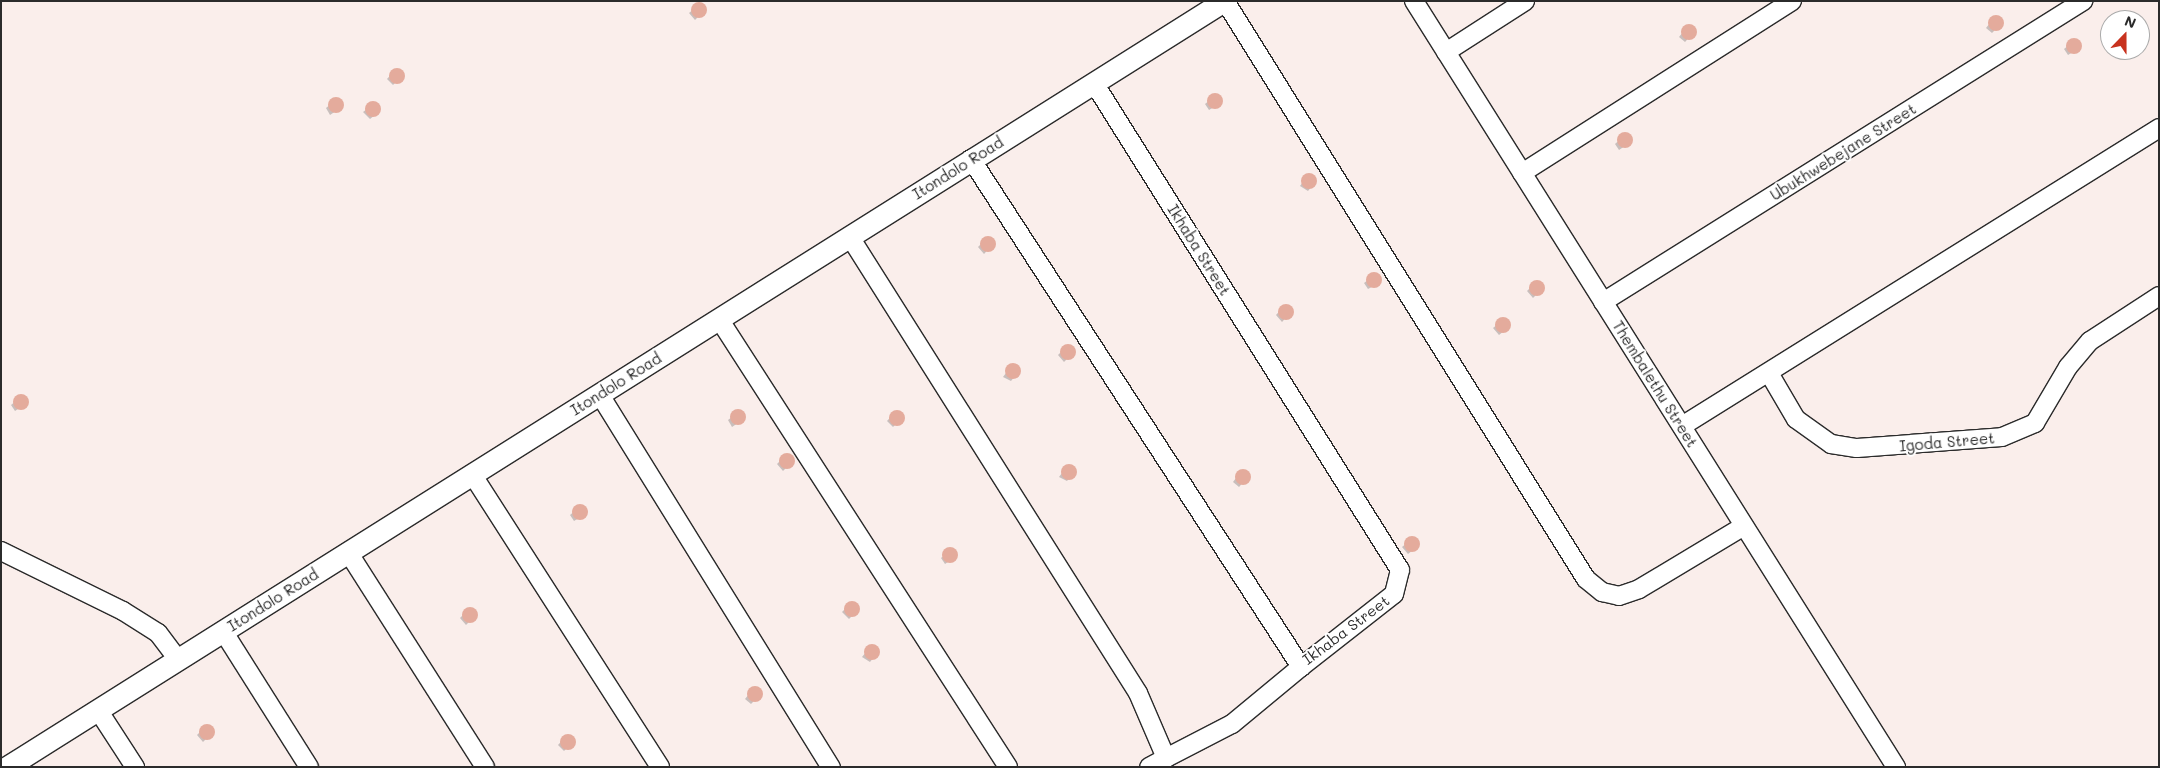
<!DOCTYPE html>
<html>
<head>
<meta charset="utf-8">
<style>
	body { margin:0 }
	#map { position:relative; width:2160px; height:768px; overflow:hidden; background:#faeeeb; font-family:Mali,sans-serif }
	div>[style] { position:absolute }
	.shadow>* { inset:0; background:#0003 }
	.building>* { inset:0; background:#e4ab9c }
	.round { border-radius:50% }
	.roads { filter:drop-shadow(1px 0 #2b2b2b) drop-shadow(-1px 0 #2b2b2b) drop-shadow(0 1px #2b2b2b) drop-shadow(0 -1px #2b2b2b) }
	.minor>* { height:18px; margin:-9px; padding:0 9px; transform-origin:9px; border-radius:9px; background:#fff }
	.tertiary>* { height:21px; margin:-10.5px; padding:0 10.5px; transform-origin:10.5px; border-radius:10.5px; background:#fff }
	span { translate:-50% -50%; white-space:nowrap; text-align:center; line-height:1.15; -webkit-text-stroke:4px #fff; paint-order:stroke }
	.street-label { font-size:15px; color:#2b2b2b }
	.frame { position:absolute; inset:0; border:2px solid #2b2b2b; pointer-events:none }
	.north { position:absolute; left:2100px; top:10px; width:50px; height:50px; box-sizing:border-box; background:#fff; border:1px solid #aaa; border-radius:50%; rotate:22deg; font-size:14px; font-weight:700; line-height:20px; text-align:center; color:#2b2b2b }
	.north::after { content:''; display:block; margin:auto; width:18px; height:22px; background:#c8321e; clip-path:polygon(50% 0,100% 100%,50% 72%,0 100%) }
</style>
</head>
<body>
<div id="map">
	<div class="shadow">
		<div style="clip-path:polygon(700px 4px,705px 10px,695px 20px,689px 13px)"></div>
		<div style="clip-path:polygon(1995px 17px,2002px 23px,1992px 33px,1986px 28px)"></div>
		<div style="clip-path:polygon(1688px 26px,1695px 31px,1685px 42px,1679px 37px)"></div>
		<div style="clip-path:polygon(2075px 40px,2080px 48px,2068px 55px,2064px 49px)"></div>
		<div style="clip-path:polygon(396px 69px,403px 75px,393px 85px,387px 79px)"></div>
		<div style="clip-path:polygon(1216px 95px,1221px 103px,1209px 110px,1205px 104px)"></div>
		<div style="clip-path:polygon(337px 99px,342px 107px,330px 115px,326px 108px)"></div>
		<div style="clip-path:polygon(375px 103px,380px 111px,370px 119px,363px 112px)"></div>
		<div style="clip-path:polygon(1626px 134px,1631px 142px,1619px 150px,1615px 144px)"></div>
		<div style="clip-path:polygon(1308px 175px,1316px 181px,1308px 191px,1300px 186px)"></div>
		<div style="clip-path:polygon(987px 238px,994px 243px,984px 254px,978px 247px)"></div>
		<div style="clip-path:polygon(1376px 274px,1381px 282px,1368px 289px,1364px 283px)"></div>
		<div style="clip-path:polygon(1536px 282px,1543px 288px,1533px 298px,1527px 291px)"></div>
		<div style="clip-path:polygon(1285px 305px,1292px 311px,1282px 322px,1276px 315px)"></div>
		<div style="clip-path:polygon(1504px 319px,1509px 327px,1499px 335px,1493px 328px)"></div>
		<div style="clip-path:polygon(1067px 346px,1074px 352px,1064px 362px,1058px 355px)"></div>
		<div style="clip-path:polygon(1012px 365px,1019px 371px,1011px 381px,1003px 377px)"></div>
		<div style="clip-path:polygon(22px 396px,27px 403px,15px 411px,11px 405px)"></div>
		<div style="clip-path:polygon(740px 411px,744px 419px,732px 427px,728px 420px)"></div>
		<div style="clip-path:polygon(896px 411px,903px 417px,893px 427px,887px 421px)"></div>
		<div style="clip-path:polygon(786px 455px,793px 461px,783px 471px,777px 464px)"></div>
		<div style="clip-path:polygon(1068px 465px,1075px 471px,1067px 481px,1059px 477px)"></div>
		<div style="clip-path:polygon(1242px 470px,1249px 476px,1239px 487px,1233px 482px)"></div>
		<div style="clip-path:polygon(581px 506px,586px 514px,574px 521px,570px 515px)"></div>
		<div style="clip-path:polygon(1413px 538px,1418px 546px,1408px 554px,1402px 547px)"></div>
		<div style="clip-path:polygon(952px 549px,957px 556px,945px 564px,941px 558px)"></div>
		<div style="clip-path:polygon(851px 603px,859px 609px,849px 619px,842px 612px)"></div>
		<div style="clip-path:polygon(469px 609px,476px 615px,466px 625px,460px 618px)"></div>
		<div style="clip-path:polygon(871px 646px,878px 652px,870px 662px,862px 657px)"></div>
		<div style="clip-path:polygon(754px 688px,761px 694px,751px 704px,745px 699px)"></div>
		<div style="clip-path:polygon(206px 726px,213px 732px,203px 742px,197px 735px)"></div>
		<div style="clip-path:polygon(567px 735px,574px 741px,564px 751px,558px 745px)"></div>
	</div>
	<div class="building">
		<div class="round" style="left:691px;top:2px;width:16px;height:16px"></div>
		<div class="round" style="left:1988px;top:15px;width:16px;height:16px"></div>
		<div class="round" style="left:1681px;top:24px;width:16px;height:16px"></div>
		<div class="round" style="left:2066px;top:38px;width:16px;height:16px"></div>
		<div class="round" style="left:389px;top:68px;width:16px;height:16px"></div>
		<div class="round" style="left:1207px;top:93px;width:16px;height:16px"></div>
		<div class="round" style="left:328px;top:97px;width:16px;height:16px"></div>
		<div class="round" style="left:365px;top:101px;width:16px;height:16px"></div>
		<div class="round" style="left:1617px;top:132px;width:16px;height:16px"></div>
		<div class="round" style="left:1301px;top:173px;width:16px;height:16px"></div>
		<div class="round" style="left:980px;top:236px;width:16px;height:16px"></div>
		<div class="round" style="left:1366px;top:272px;width:16px;height:16px"></div>
		<div class="round" style="left:1529px;top:280px;width:16px;height:16px"></div>
		<div class="round" style="left:1278px;top:304px;width:16px;height:16px"></div>
		<div class="round" style="left:1495px;top:317px;width:16px;height:16px"></div>
		<div class="round" style="left:1060px;top:344px;width:16px;height:16px"></div>
		<div class="round" style="left:1005px;top:363px;width:16px;height:16px"></div>
		<div class="round" style="left:13px;top:394px;width:16px;height:16px"></div>
		<div class="round" style="left:730px;top:409px;width:16px;height:16px"></div>
		<div class="round" style="left:889px;top:410px;width:16px;height:16px"></div>
		<div class="round" style="left:779px;top:453px;width:16px;height:16px"></div>
		<div class="round" style="left:1061px;top:464px;width:16px;height:16px"></div>
		<div class="round" style="left:1235px;top:469px;width:16px;height:16px"></div>
		<div class="round" style="left:572px;top:504px;width:16px;height:16px"></div>
		<div class="round" style="left:1404px;top:536px;width:16px;height:16px"></div>
		<div class="round" style="left:942px;top:547px;width:16px;height:16px"></div>
		<div class="round" style="left:844px;top:601px;width:16px;height:16px"></div>
		<div class="round" style="left:462px;top:607px;width:16px;height:16px"></div>
		<div class="round" style="left:864px;top:644px;width:16px;height:16px"></div>
		<div class="round" style="left:747px;top:686px;width:16px;height:16px"></div>
		<div class="round" style="left:199px;top:724px;width:16px;height:16px"></div>
		<div class="round" style="left:560px;top:734px;width:16px;height:16px"></div>
	</div>
	<div class="roads">
		<div class="minor">
			<div style="left:1225px;top:1px;width:681px;rotate:58.01deg"></div>
			<div style="left:1586px;top:579px;width:21px;rotate:39deg"></div>
			<div style="left:1602px;top:592px;width:17px;rotate:13deg"></div>
			<div style="left:1619px;top:596px;width:21px;rotate:-19deg"></div>
			<div style="left:1639px;top:589px;width:122px;rotate:-31deg"></div>
			<div style="left:1414px;top:1px;width:905px;rotate:57.82deg"></div>
			<div style="left:1446px;top:52px;width:94px;rotate:-32.8deg"></div>
			<div style="left:971px;top:159px;width:606px;rotate:56.99deg"></div>
			<div style="left:1301px;top:667px;width:118px;rotate:-38.1deg"></div>
			<div style="left:1394px;top:594px;width:25px;rotate:-76deg"></div>
			<div style="left:1400px;top:570px;width:575px;rotate:-122.14deg"></div>
			<div style="left:1522px;top:173px;width:320px;rotate:-32.5deg"></div>
			<div style="left:850px;top:237px;width:539px;rotate:57.72deg"></div>
			<div style="left:1138px;top:693px;width:71px;rotate:66.7deg"></div>
			<div style="left:1166px;top:758px;width:19px;rotate:152deg"></div>
			<div style="left:1603px;top:302px;width:567px;rotate:-32.09deg"></div>
			<div style="left:719px;top:319px;width:533px;rotate:57.17deg"></div>
			<div style="left:1769px;top:373px;width:53px;rotate:59.6deg"></div>
			<div style="left:1796px;top:419px;width:43px;rotate:35.5deg"></div>
			<div style="left:1831px;top:444px;width:26px;rotate:9deg"></div>
			<div style="left:1857px;top:448px;width:145px;rotate:-4.3deg"></div>
			<div style="left:2002px;top:437px;width:36px;rotate:-23deg"></div>
			<div style="left:2035px;top:423px;width:65px;rotate:-59.5deg"></div>
			<div style="left:2068px;top:367px;width:34px;rotate:-50deg"></div>
			<div style="left:2090px;top:341px;width:82px;rotate:-33.1deg"></div>
			<div style="left:600px;top:395px;width:438px;rotate:58.2deg"></div>
			<div style="left:1682px;top:426px;width:562px;rotate:-31.99deg"></div>
			<div style="left:472px;top:474px;width:348px;rotate:57.3deg"></div>
			<div style="left:1px;top:551px;width:136px;rotate:26.2deg"></div>
			<div style="left:123px;top:611px;width:41px;rotate:32.2deg"></div>
			<div style="left:158px;top:633px;width:34px;rotate:53deg"></div>
			<div style="left:348px;top:552px;width:255px;rotate:57.5deg"></div>
			<div style="left:223px;top:631px;width:161px;rotate:57.7deg"></div>
			<div style="left:98px;top:710px;width:68px;rotate:57deg"></div>
			<div style="left:1166px;top:758px;width:74px;rotate:-27.3deg"></div>
			<div style="left:1232px;top:724px;width:89px;rotate:-39.6deg"></div>
		</div>
		<div class="tertiary">
			<div style="left:7px;top:767px;width:1438px;rotate:-32.19deg"></div>
		</div>
	</div>
	<div class="street-label">
		<span style="left:1843px;top:152px;rotate:-32deg">Ubukhwebejane Street</span>
		<span style="left:958px;top:168px;rotate:-32deg">Itondolo Road</span>
		<span style="left:1199px;top:250px;rotate:58deg">Ikhaba Street</span>
		<span style="left:616px;top:384px;rotate:-32deg">Itondolo Road</span>
		<span style="left:1655px;top:384px;rotate:58deg">Thembalethu Street</span>
		<span style="left:1947px;top:442px;rotate:-5deg">Igoda Street</span>
		<span style="left:273px;top:600px;rotate:-32deg">Itondolo Road</span>
		<span style="left:1346px;top:630px;rotate:-37deg">Ikhaba Street</span>
	</div>
	<div class="frame"></div>
	<div class="north">N</div>
</div>
</body>
</html>
